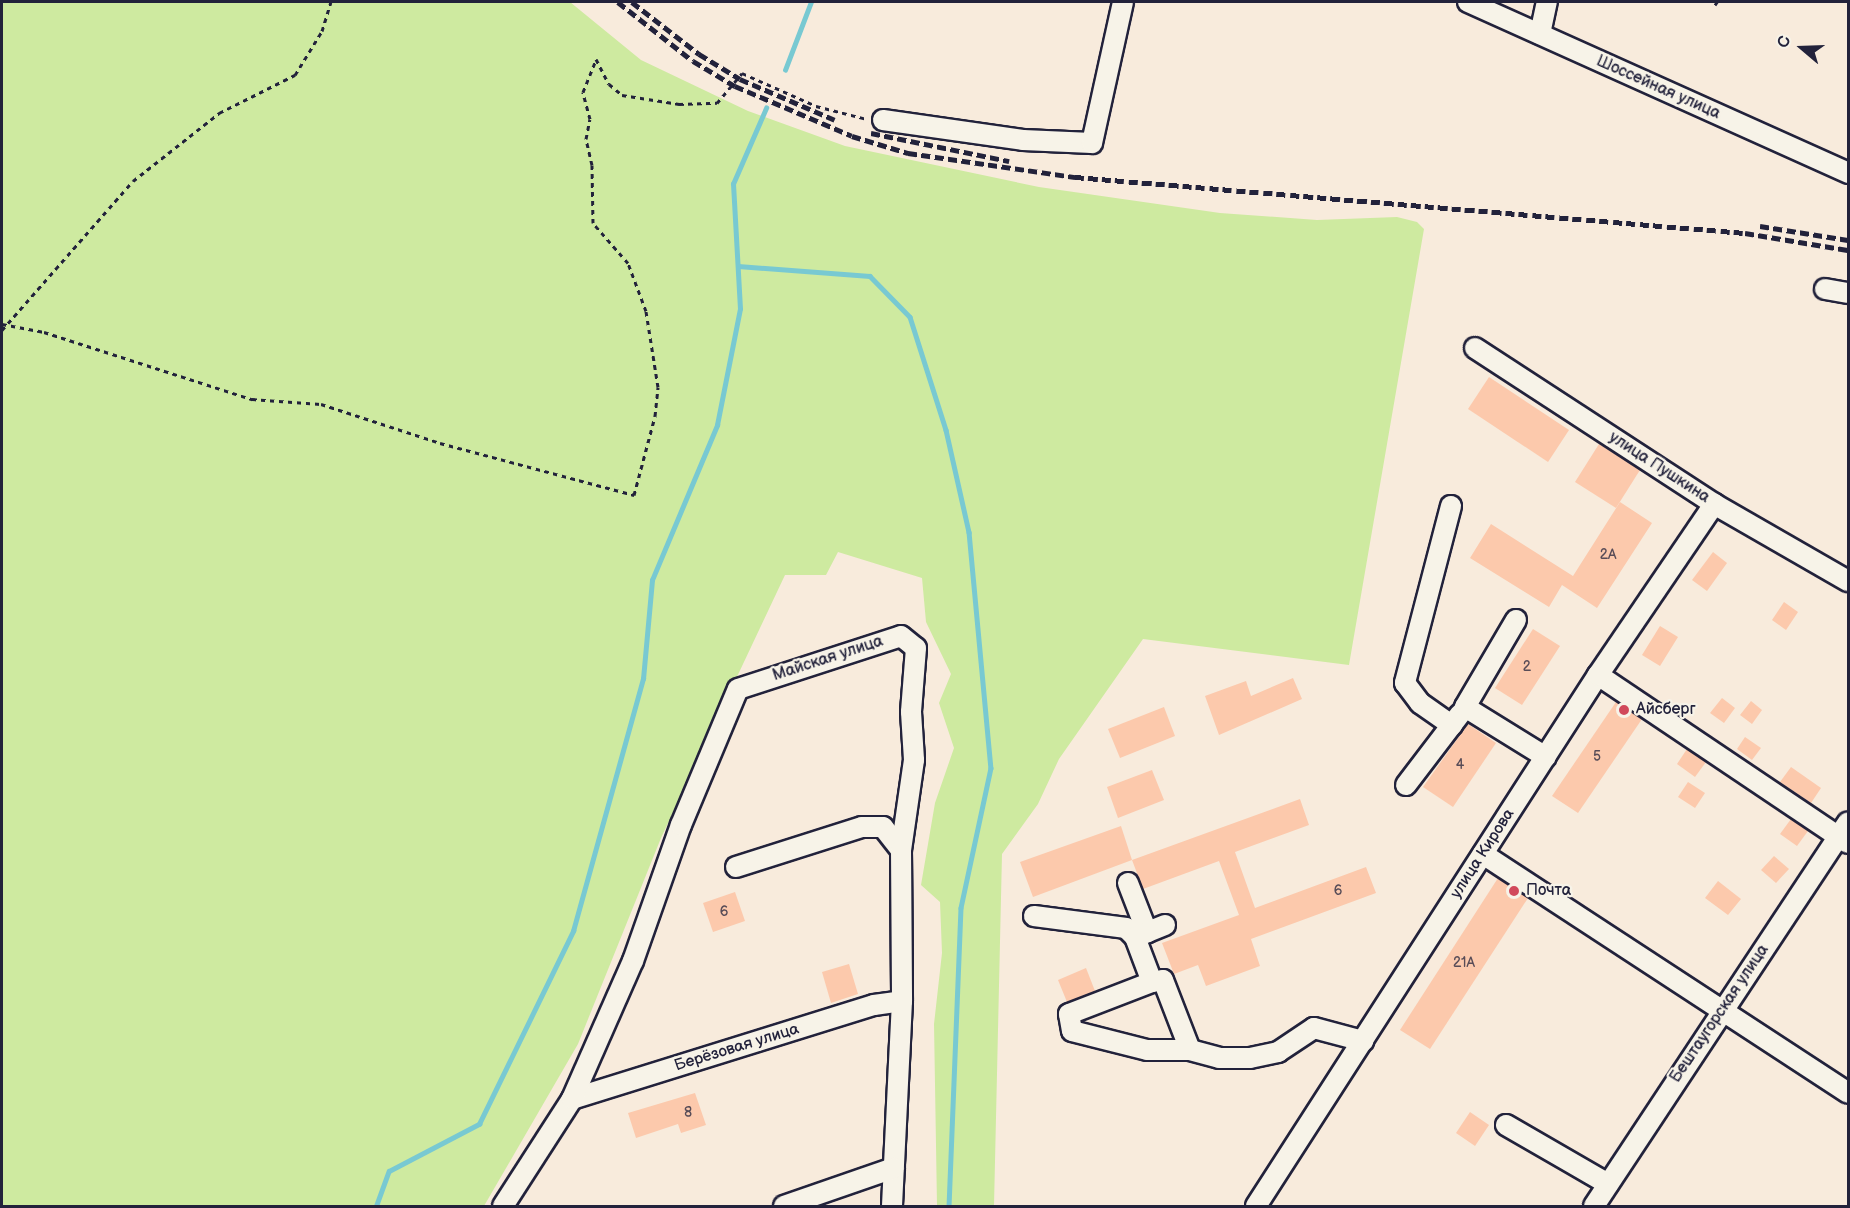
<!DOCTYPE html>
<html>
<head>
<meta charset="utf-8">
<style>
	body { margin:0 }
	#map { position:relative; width:1850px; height:1208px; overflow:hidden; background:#f8ebdc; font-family:"Balsamiq Sans",sans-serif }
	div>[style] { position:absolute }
	.green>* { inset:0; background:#ceeaa0 }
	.stream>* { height:4.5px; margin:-2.25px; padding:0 2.25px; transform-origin:2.25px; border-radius:2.25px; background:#78c9d2 }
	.building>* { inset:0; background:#fcc9ac }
	.path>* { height:3px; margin-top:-1.5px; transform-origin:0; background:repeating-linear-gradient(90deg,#22223b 0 4.5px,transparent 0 9px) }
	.roads { filter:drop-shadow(2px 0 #22223b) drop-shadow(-2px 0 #22223b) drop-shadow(0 2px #22223b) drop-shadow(0 -2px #22223b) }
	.minor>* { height:20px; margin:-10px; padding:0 10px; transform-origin:10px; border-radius:10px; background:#f7f3e8 }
	.rail>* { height:4.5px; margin-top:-2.25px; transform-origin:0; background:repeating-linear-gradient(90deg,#22223b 0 9px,transparent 0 13.5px) }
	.dots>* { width:16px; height:16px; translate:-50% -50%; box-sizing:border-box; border:3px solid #f7f3e8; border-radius:50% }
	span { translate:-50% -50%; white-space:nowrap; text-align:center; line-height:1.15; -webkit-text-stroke:4.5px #f7f3e8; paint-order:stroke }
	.number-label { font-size:14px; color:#584c57 }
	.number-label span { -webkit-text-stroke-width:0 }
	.street-label { font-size:16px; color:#22223b }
	.poi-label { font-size:16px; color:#22223b }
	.left { translate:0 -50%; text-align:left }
	.frame { position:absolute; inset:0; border:3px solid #22223b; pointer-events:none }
	.north { position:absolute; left:1772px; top:18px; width:60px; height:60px; -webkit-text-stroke:4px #f7f3e8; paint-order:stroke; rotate:289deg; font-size:16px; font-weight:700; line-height:24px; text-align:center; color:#22223b }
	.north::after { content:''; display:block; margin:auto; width:21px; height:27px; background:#22223b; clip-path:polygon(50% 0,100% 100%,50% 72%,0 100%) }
</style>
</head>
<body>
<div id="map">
	<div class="green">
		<div style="clip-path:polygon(2px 2px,570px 2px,641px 60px,748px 111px,845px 146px,1039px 187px,1220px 213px,1317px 220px,1397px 217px,1417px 222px,1424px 229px,1349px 665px,1143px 639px,1059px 759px,1038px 804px,1002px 854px,994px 1206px,937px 1206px,934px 1024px,942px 953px,940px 902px,921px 885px,935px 803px,954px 748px,939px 703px,951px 674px,926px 622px,922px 578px,838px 552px,826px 575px,785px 575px,661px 838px,578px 1044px,484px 1206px,2px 1206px)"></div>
	</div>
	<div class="stream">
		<div style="left:785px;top:70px;width:73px;rotate:-69.1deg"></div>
		<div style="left:738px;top:266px;width:132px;rotate:4.3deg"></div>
		<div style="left:870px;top:276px;width:57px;rotate:45.7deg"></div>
		<div style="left:910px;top:317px;width:119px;rotate:72.3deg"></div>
		<div style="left:946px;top:430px;width:105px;rotate:77.3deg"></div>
		<div style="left:969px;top:532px;width:237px;rotate:84.7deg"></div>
		<div style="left:991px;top:768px;width:143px;rotate:102.1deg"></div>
		<div style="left:961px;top:908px;width:298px;rotate:92.3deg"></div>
		<div style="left:376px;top:1206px;width:37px;rotate:-70deg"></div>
		<div style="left:389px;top:1171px;width:102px;rotate:-27.6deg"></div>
		<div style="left:479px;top:1124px;width:215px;rotate:-64deg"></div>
		<div style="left:573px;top:931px;width:262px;rotate:-74.5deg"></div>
		<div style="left:643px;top:679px;width:99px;rotate:-84.8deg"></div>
		<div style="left:652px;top:580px;width:168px;rotate:-67.2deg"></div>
		<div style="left:717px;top:425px;width:118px;rotate:-78.8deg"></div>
		<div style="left:740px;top:309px;width:125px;rotate:-93.2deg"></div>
		<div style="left:733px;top:184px;width:83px;rotate:-66.5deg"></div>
	</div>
	<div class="building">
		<div style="clip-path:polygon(1489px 377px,1569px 430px,1548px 462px,1468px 409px)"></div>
		<div style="clip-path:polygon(1599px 444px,1640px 470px,1616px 508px,1575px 482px)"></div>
		<div style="clip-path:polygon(1620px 502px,1652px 523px,1597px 608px,1562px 585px,1549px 607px,1470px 558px,1491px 524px,1573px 576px)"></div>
		<div style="clip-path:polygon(1713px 552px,1727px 563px,1707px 591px,1692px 580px)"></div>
		<div style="clip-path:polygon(1784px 602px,1798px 612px,1786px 630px,1772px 620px)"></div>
		<div style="clip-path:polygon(1660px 626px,1678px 637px,1660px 666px,1642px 655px)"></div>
		<div style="clip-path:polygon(1533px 629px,1560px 646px,1522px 705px,1495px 688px)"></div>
		<div style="clip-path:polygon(1293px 678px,1302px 699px,1219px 735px,1205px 696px,1246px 681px,1251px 696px)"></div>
		<div style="clip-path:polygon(1722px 698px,1735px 708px,1724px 723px,1710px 713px)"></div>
		<div style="clip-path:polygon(1751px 701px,1762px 710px,1752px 724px,1740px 715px)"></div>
		<div style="clip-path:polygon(1616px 702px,1642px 719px,1578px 813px,1552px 796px)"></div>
		<div style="clip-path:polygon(1164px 707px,1175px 736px,1120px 758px,1108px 729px)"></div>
		<div style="clip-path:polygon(1468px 724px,1496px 743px,1453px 807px,1423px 787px)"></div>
		<div style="clip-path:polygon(1745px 737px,1761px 748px,1752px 760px,1737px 749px)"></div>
		<div style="clip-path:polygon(1687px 749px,1706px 762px,1695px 777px,1677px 764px)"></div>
		<div style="clip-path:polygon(1791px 767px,1821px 788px,1811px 803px,1780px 782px)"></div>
		<div style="clip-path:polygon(1152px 770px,1164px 800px,1118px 818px,1107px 787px)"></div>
		<div style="clip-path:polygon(1688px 782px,1705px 793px,1695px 808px,1678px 797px)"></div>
		<div style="clip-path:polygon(1300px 799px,1309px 825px,1235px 852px,1255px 908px,1366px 867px,1376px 893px,1251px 939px,1260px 966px,1206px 986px,1198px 965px,1174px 974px,1162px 943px,1239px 915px,1219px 861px,1143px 889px,1132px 860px)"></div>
		<div style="clip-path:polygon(1791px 819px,1808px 831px,1797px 846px,1780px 834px)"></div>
		<div style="clip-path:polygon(1121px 826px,1132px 860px,1033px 897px,1020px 862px)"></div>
		<div style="clip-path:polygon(1774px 856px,1789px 869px,1776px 883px,1761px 870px)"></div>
		<div style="clip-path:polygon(1498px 878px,1528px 898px,1430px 1049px,1400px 1030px)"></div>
		<div style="clip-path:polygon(1718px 881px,1741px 899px,1728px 915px,1705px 898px)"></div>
		<div style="clip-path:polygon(735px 892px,745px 921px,713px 932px,703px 903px)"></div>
		<div style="clip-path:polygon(849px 964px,858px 994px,831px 1003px,822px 972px)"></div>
		<div style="clip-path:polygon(1086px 968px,1095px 991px,1067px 1002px,1058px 980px)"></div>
		<div style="clip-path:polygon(695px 1093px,706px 1125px,681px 1133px,678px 1124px,636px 1138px,628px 1113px)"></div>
		<div style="clip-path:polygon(1470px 1112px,1489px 1125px,1475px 1146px,1456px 1133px)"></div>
	</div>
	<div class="path">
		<div style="left:1715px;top:5px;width:4px;rotate:-56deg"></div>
		<div style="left:2px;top:324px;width:43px;rotate:10.8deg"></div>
		<div style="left:44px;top:332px;width:219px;rotate:17.9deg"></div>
		<div style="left:252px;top:399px;width:69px;rotate:4.1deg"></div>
		<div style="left:321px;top:404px;width:125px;rotate:18.1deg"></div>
		<div style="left:440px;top:443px;width:201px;rotate:15deg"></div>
		<div style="left:634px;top:495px;width:82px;rotate:-75.1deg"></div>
		<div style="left:655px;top:416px;width:29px;rotate:-84deg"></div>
		<div style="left:658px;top:387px;width:77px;rotate:-99deg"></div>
		<div style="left:646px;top:311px;width:51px;rotate:-110.6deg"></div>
		<div style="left:628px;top:263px;width:53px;rotate:-131.2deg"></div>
		<div style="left:593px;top:223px;width:58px;rotate:-91deg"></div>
		<div style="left:592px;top:165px;width:27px;rotate:-103deg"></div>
		<div style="left:586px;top:139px;width:20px;rotate:-79deg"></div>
		<div style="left:590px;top:119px;width:28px;rotate:-105deg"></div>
		<div style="left:583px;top:92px;width:35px;rotate:-68deg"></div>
		<div style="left:596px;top:59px;width:28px;rotate:63deg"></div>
		<div style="left:609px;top:84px;width:17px;rotate:40deg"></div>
		<div style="left:622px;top:95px;width:58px;rotate:9deg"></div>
		<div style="left:679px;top:104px;width:38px;rotate:-2deg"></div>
		<div style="left:717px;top:103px;width:39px;rotate:-50deg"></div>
		<div style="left:742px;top:73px;width:81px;rotate:24deg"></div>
		<div style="left:816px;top:106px;width:53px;rotate:14.3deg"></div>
		<div style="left:2px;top:330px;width:198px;rotate:-48.7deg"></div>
		<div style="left:133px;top:181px;width:110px;rotate:-38.3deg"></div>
		<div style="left:219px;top:113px;width:85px;rotate:-26.6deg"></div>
		<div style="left:295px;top:75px;width:52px;rotate:-58.5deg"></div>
		<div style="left:322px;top:31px;width:30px;rotate:-73deg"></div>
	</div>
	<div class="roads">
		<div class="minor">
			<div style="left:1468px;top:2px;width:417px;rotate:24.2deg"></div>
			<div style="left:1540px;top:34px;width:33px;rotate:-78deg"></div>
			<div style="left:883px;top:120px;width:141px;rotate:8.1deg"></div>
			<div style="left:1023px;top:140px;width:69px;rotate:2.5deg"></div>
			<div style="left:1092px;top:143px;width:144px;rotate:-77.6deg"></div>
			<div style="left:1825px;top:289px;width:23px;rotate:10deg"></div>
			<div style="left:1475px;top:348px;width:285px;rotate:33.1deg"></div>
			<div style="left:1714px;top:504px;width:155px;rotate:29.9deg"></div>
			<div style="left:1451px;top:506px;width:183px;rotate:104.6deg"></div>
			<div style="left:1405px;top:683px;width:25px;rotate:53deg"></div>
			<div style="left:1420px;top:703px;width:39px;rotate:35deg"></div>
			<div style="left:1516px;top:620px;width:101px;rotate:120.4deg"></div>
			<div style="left:1465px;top:707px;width:95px;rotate:31.7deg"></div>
			<div style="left:1598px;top:675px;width:301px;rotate:33.9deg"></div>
			<div style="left:1406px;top:785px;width:89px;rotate:-52.7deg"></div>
			<div style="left:1483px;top:854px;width:436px;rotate:33.2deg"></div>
			<div style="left:736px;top:867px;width:132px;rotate:-17.6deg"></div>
			<div style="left:862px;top:827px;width:21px"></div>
			<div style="left:883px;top:827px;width:29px;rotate:52deg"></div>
			<div style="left:1128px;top:883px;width:53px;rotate:68.8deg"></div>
			<div style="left:1034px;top:916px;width:93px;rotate:7.4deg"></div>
			<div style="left:1126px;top:928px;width:13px;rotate:45deg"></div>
			<div style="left:1165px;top:925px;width:32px;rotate:158deg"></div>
			<div style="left:1135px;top:937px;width:48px;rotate:69.3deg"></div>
			<div style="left:1152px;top:982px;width:11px;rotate:-10deg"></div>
			<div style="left:1163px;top:980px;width:75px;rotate:68.9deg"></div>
			<div style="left:1190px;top:1050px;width:30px;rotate:15deg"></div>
			<div style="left:1219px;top:1058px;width:31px"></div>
			<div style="left:1250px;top:1058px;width:29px;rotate:-12deg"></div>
			<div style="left:1278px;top:1052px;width:43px;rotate:-33.7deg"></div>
			<div style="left:1314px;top:1028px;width:51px;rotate:14.9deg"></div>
			<div style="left:1152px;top:982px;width:89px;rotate:158.9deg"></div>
			<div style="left:1069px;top:1014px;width:17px;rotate:80deg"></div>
			<div style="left:1072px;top:1031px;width:77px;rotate:14.2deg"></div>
			<div style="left:1147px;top:1050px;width:43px"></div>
			<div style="left:572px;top:1099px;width:316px;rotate:-17.3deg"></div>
			<div style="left:874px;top:1005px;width:28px;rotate:-8deg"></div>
			<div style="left:1506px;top:1125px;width:118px;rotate:30deg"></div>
			<div style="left:503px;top:1206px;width:127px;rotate:-57.2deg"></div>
			<div style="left:572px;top:1099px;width:151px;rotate:-66.2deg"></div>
			<div style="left:633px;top:961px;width:144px;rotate:-70.6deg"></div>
			<div style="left:681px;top:825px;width:147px;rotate:-67.3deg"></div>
			<div style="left:738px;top:689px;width:171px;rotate:-18deg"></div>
			<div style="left:901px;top:636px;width:19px;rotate:39deg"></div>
			<div style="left:916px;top:648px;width:64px;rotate:94.5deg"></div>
			<div style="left:911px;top:712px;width:48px;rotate:86.4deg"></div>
			<div style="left:914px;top:760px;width:91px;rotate:98.2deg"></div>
			<div style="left:901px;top:850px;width:151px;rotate:89.6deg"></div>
			<div style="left:902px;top:1001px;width:205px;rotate:92.8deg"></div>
			<div style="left:784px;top:1206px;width:116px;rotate:-19.1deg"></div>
			<div style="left:1256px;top:1206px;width:632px;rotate:-57.22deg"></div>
			<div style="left:1598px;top:675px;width:207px;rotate:-55.8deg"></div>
			<div style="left:1594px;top:1206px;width:460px;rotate:-56.5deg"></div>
		</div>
	</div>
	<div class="rail">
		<div style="left:618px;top:2px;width:95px;rotate:38.2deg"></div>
		<div style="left:693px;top:61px;width:49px;rotate:30.8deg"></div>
		<div style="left:735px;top:86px;width:127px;rotate:23.1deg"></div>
		<div style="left:852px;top:136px;width:59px;rotate:16.9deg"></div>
		<div style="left:908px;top:153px;width:169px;rotate:8.2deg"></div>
		<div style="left:1075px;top:177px;width:672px;rotate:4.78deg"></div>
		<div style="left:1745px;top:233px;width:104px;rotate:9.4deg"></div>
		<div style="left:632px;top:2px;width:85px;rotate:37.8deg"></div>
		<div style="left:699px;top:54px;width:48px;rotate:31.4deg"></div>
		<div style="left:740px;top:79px;width:103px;rotate:23.3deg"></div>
		<div style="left:871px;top:133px;width:141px;rotate:11.5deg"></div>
		<div style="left:1760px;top:226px;width:89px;rotate:9deg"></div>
	</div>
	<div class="dots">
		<div style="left:1624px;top:710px;background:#d1495b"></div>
		<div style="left:1514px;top:891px;background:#d1495b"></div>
	</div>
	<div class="number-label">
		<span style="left:1608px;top:555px">2А</span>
		<span style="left:1527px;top:667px">2</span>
		<span style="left:1597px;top:757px">5</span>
		<span style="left:1460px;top:765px">4</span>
		<span style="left:1338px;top:891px">6</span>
		<span style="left:724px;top:912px">6</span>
		<span style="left:1464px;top:963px">21А</span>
		<span style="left:688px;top:1113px">8</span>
	</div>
	<div class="street-label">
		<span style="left:1658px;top:88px;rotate:24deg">Шоссейная улица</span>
		<span style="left:1659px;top:468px;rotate:33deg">улица Пушкина</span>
		<span style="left:828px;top:659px;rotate:-18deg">Майская улица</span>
		<span style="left:1483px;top:854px;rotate:-57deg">улица Кирова</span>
		<span style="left:1720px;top:1014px;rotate:-56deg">Бештаугорская улица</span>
		<span style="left:737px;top:1048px;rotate:-17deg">Берёзовая улица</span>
	</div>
	<div class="poi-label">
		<span class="left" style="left:1636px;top:710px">Айсберг</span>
		<span class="left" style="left:1526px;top:891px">Почта</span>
	</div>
	<div class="frame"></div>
	<div class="north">С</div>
</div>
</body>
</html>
